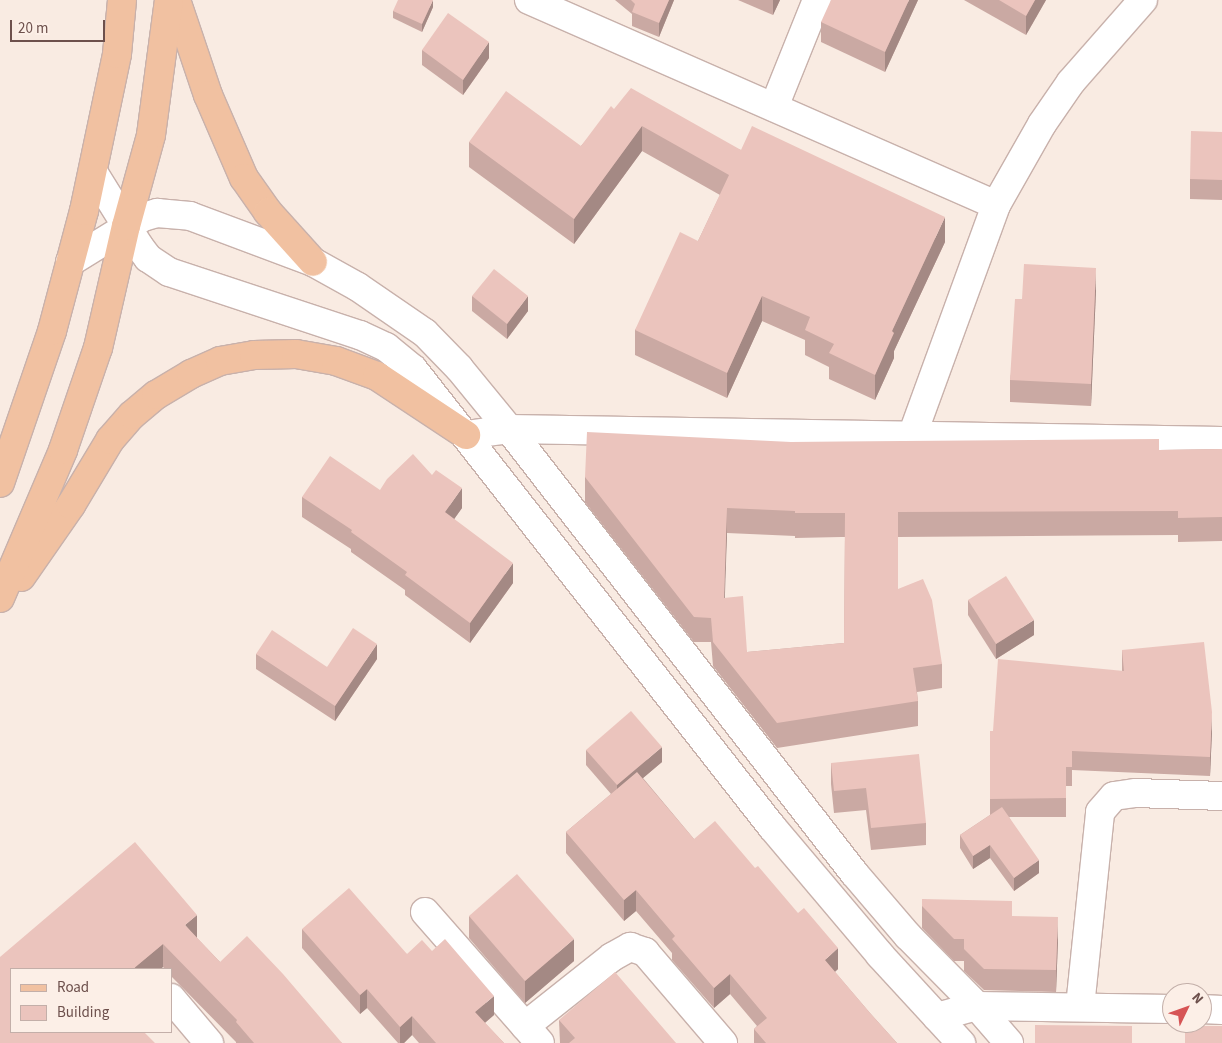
<!DOCTYPE html>
<html>
<head>
<meta charset="utf-8">
<style>
	body { margin:0 }
	#map { position:relative; width:1222px; height:1043px; overflow:hidden; background:#f9ebe2; font-family:"Source Sans 3",sans-serif }
	div>[style] { position:absolute }
	.roads { filter:drop-shadow(1px 0 #c8b1ab) drop-shadow(-1px 0 #c8b1ab) drop-shadow(0 1px #c8b1ab) drop-shadow(0 -1px #c8b1ab) }
	.minor>* { height:28px; margin:-14px; padding:0 14px; transform-origin:14px; border-radius:14px; background:#fff }
	.tertiary>* { height:28px; margin:-14px; padding:0 14px; transform-origin:14px; border-radius:14px; background:#fff }
	.primary>* { height:28px; margin:-14px; padding:0 14px; transform-origin:14px; border-radius:14px; background:#f1c1a1 }
	.wall>* { inset:0; background:#caa9a3 }
	.shaded-wall>* { inset:0; background:#a48984 }
	.building>* { inset:0; background:#ebc4bd }
	span { translate:-50% -50%; white-space:nowrap; text-align:center; line-height:1.15; -webkit-text-stroke:4px #fcefe7; paint-order:stroke }
	.legend { position:absolute; left:10px; top:968px; width:162px; height:65px; box-sizing:border-box; background:#fcefe7; border:1px solid #c3afa9; margin:0; padding:6px 9px; list-style:none; font-size:15px; color:#6d504c }
	.legend li { display:flex; align-items:center; gap:10px; height:25px }
	.legend b { width:25px; border:1px solid #c3afa9 }
	.north { position:absolute; left:1162px; top:983px; width:50px; height:50px; box-sizing:border-box; background:#fcefe7; border:1px solid #c3afa9; border-radius:50%; rotate:48deg; font-size:14px; font-weight:700; line-height:20px; text-align:center; color:#6d504c }
	.north::after { content:''; display:block; margin:auto; width:18px; height:22px; background:#d65455; clip-path:polygon(50% 0,100% 100%,50% 72%,0 100%) }
	.scale { position:absolute; left:10px; top:20px; width:95px; height:22px; box-sizing:border-box; border:2px solid #6d504c; border-top:0; padding-left:6px; font-size:15px; line-height:18px; white-space:nowrap; color:#6d504c; -webkit-text-stroke:4px #fcefe7; paint-order:stroke }
</style>
</head>
<body>
<div id="map">
	<div class="roads">
		<div class="minor">
			<div style="left:529px;top:0;width:510px;rotate:23.7deg"></div>
			<div style="left:774px;top:107px;width:115px;rotate:-68.1deg"></div>
			<div style="left:466px;top:435px;width:43px;rotate:-7.9deg"></div>
			<div style="left:509px;top:429px;width:713px;rotate:0.96deg"></div>
			<div style="left:912px;top:436px;width:246px;rotate:-70deg"></div>
			<div style="left:996px;top:205px;width:93px;rotate:-60.4deg"></div>
			<div style="left:1042px;top:124px;width:51px;rotate:-55.4deg"></div>
			<div style="left:1071px;top:82px;width:109px;rotate:-48.7deg"></div>
			<div style="left:425px;top:912px;width:174px;rotate:48.7deg"></div>
			<div style="left:171px;top:998px;width:59px;rotate:49.8deg"></div>
			<div style="left:1080px;top:1007px;width:196px;rotate:-84.1deg"></div>
			<div style="left:1100px;top:812px;width:21px;rotate:-49deg"></div>
			<div style="left:1114px;top:796px;width:22px;rotate:-8deg"></div>
			<div style="left:1136px;top:793px;width:86px;rotate:2deg"></div>
			<div style="left:1202px;top:1009px;width:20px;rotate:3deg"></div>
			<div style="left:937px;top:1017px;width:41px;rotate:-15.4deg"></div>
			<div style="left:977px;top:1006px;width:195px;rotate:0.9deg"></div>
			<div style="left:525px;top:1026px;width:111px;rotate:-38.4deg"></div>
			<div style="left:612px;top:957px;width:21px;rotate:-29deg"></div>
			<div style="left:630px;top:947px;width:16px;rotate:18deg"></div>
			<div style="left:645px;top:952px;width:120px;rotate:49.4deg"></div>
		</div>
		<div class="tertiary">
			<div style="left:93px;top:172px;width:87px;rotate:58.1deg"></div>
			<div style="left:139px;top:246px;width:15px;rotate:53deg"></div>
			<div style="left:148px;top:258px;width:25px;rotate:34deg"></div>
			<div style="left:169px;top:272px;width:201px;rotate:18.3deg"></div>
			<div style="left:360px;top:335px;width:29px;rotate:25deg"></div>
			<div style="left:386px;top:347px;width:35px;rotate:39deg"></div>
			<div style="left:413px;top:369px;width:582px;rotate:51.91deg"></div>
			<div style="left:772px;top:827px;width:167px;rotate:49.8deg"></div>
			<div style="left:880px;top:955px;width:120px;rotate:47.4deg"></div>
			<div style="left:70px;top:262px;width:86px;rotate:-31.7deg"></div>
			<div style="left:143px;top:217px;width:15px;rotate:-16deg"></div>
			<div style="left:157px;top:213px;width:33px;rotate:5deg"></div>
			<div style="left:190px;top:216px;width:131px;rotate:20.5deg"></div>
			<div style="left:313px;top:262px;width:51px;rotate:29.1deg"></div>
			<div style="left:358px;top:287px;width:81px;rotate:34.5deg"></div>
			<div style="left:425px;top:333px;width:49px;rotate:45.8deg"></div>
			<div style="left:459px;top:368px;width:79px;rotate:50.7deg"></div>
			<div style="left:509px;top:429px;width:562px;rotate:52.15deg"></div>
			<div style="left:854px;top:873px;width:83px;rotate:49.4deg"></div>
			<div style="left:908px;top:936px;width:98px;rotate:45.4deg"></div>
			<div style="left:977px;top:1006px;width:49px;rotate:49.1deg"></div>
		</div>
		<div class="primary">
			<div style="left:176px;top:0;width:100px;rotate:71.4deg"></div>
			<div style="left:208px;top:95px;width:90px;rotate:66.6deg"></div>
			<div style="left:244px;top:178px;width:42px;rotate:54.8deg"></div>
			<div style="left:268px;top:212px;width:67px;rotate:48deg"></div>
			<div style="left:0;top:483px;width:161px;rotate:-71.1deg"></div>
			<div style="left:52px;top:331px;width:124px;rotate:-75.1deg"></div>
			<div style="left:84px;top:211px;width:160px;rotate:-78.1deg"></div>
			<div style="left:117px;top:54px;width:54px;rotate:-84.7deg"></div>
			<div style="left:21px;top:577px;width:88px;rotate:-55.2deg"></div>
			<div style="left:71px;top:505px;width:76px;rotate:-59deg"></div>
			<div style="left:110px;top:440px;width:33px;rotate:-49deg"></div>
			<div style="left:132px;top:415px;width:31px;rotate:-40deg"></div>
			<div style="left:156px;top:395px;width:41px;rotate:-31deg"></div>
			<div style="left:191px;top:374px;width:32px;rotate:-24deg"></div>
			<div style="left:220px;top:361px;width:35px;rotate:-10deg"></div>
			<div style="left:254px;top:355px;width:42px;rotate:-1.4deg"></div>
			<div style="left:296px;top:354px;width:41px;rotate:9.9deg"></div>
			<div style="left:336px;top:361px;width:44px;rotate:20.1deg"></div>
			<div style="left:377px;top:376px;width:107px;rotate:33.5deg"></div>
			<div style="left:0;top:598px;width:161px;rotate:-66.9deg"></div>
			<div style="left:63px;top:450px;width:108px;rotate:-71.1deg"></div>
			<div style="left:98px;top:348px;width:125px;rotate:-77.1deg"></div>
			<div style="left:126px;top:226px;width:94px;rotate:-74.6deg"></div>
			<div style="left:151px;top:135px;width:136px;rotate:-82.4deg"></div>
		</div>
	</div>
	<div class="wall">
		<div style="clip-path:polygon(615px 0,674px 0,659px 37px,632px 26px,632px 14px)"></div>
		<div style="clip-path:polygon(738px 0,780px 0,773px 15px)"></div>
		<div style="clip-path:polygon(918px 0,885px 72px,821px 42px,821px 22px)"></div>
		<div style="clip-path:polygon(964px 0,1046px 0,1026px 35px)"></div>
		<div style="clip-path:polygon(433px 7px,422px 32px,393px 18px,393px 11px)"></div>
		<div style="clip-path:polygon(422px 50px,489px 58px,463px 95px,422px 65px)"></div>
		<div style="clip-path:polygon(614px 109px,741px 150px,945px 242px,894px 351px,894px 358px,875px 400px,829px 379px,829px 367px,805px 355px,805px 340px,762px 321px,727px 398px,635px 355px,635px 330px,698px 241px,720px 195px,642px 151px,574px 244px,469px 167px,469px 142px,581px 146px)"></div>
		<div style="clip-path:polygon(1222px 132px,1222px 200px,1190px 199px,1190px 179px)"></div>
		<div style="clip-path:polygon(1096px 290px,1091px 406px,1010px 402px,1010px 380px,1022px 299px)"></div>
		<div style="clip-path:polygon(472px 296px,528px 311px,507px 339px,472px 311px)"></div>
		<div style="clip-path:polygon(evenodd,791px 442px,1159px 450px,1222px 449px,1222px 541px,1178px 542px,1178px 535px,898px 537px,898px 589px,942px 664px,942px 688px,917px 692px,918px 701px,918px 726px,777px 748px,713px 666px,711px 642px,694px 642px,585px 502px,585px 477px,791px 442px,727px 533px,795px 536px,795px 538px,845px 537px,844px 643px,747px 652px,724px 598px,727px 533px)"></div>
		<div style="clip-path:polygon(380px 490px,462px 508px,454px 519px,513px 583px,470px 643px,405px 595px,405px 590px,351px 552px,351px 549px,302px 517px,302px 497px)"></div>
		<div style="clip-path:polygon(968px 600px,1034px 635px,996px 659px,968px 615px)"></div>
		<div style="clip-path:polygon(1122px 650px,1212px 731px,1210px 776px,1072px 770px,1072px 786px,1066px 786px,1066px 817px,1009px 817px,1039px 873px,1014px 891px,990px 858px,973px 869px,960px 848px,960px 835px,990px 815px,990px 731px,993px 731px,1122px 671px)"></div>
		<div style="clip-path:polygon(256px 654px,327px 667px,377px 659px,335px 721px,256px 669px)"></div>
		<div style="clip-path:polygon(586px 750px,662px 762px,643px 778px,694px 839px,838px 969px,835px 972px,870px 1013px,897px 1043px,754px 1043px,754px 1029px,757px 1026px,730px 994px,714px 1008px,672px 960px,672px 953px,636px 911px,624px 921px,566px 853px,566px 832px,611px 794px,586px 765px)"></div>
		<div style="clip-path:polygon(831px 763px,926px 823px,926px 845px,871px 850px,866px 810px,834px 813px,831px 784px)"></div>
		<div style="clip-path:polygon(922px 899px,1012px 916px,1058px 939px,1056px 992px,984px 990px,964px 971px,964px 961px,954px 961px,922px 928px)"></div>
		<div style="clip-path:polygon(469px 916px,574px 961px,525px 1003px,469px 938px)"></div>
		<div style="clip-path:polygon(302px 929px,407px 954px,432px 951px,494px 1015px,485px 1023px,504px 1043px,419px 1043px,412px 1035px,404px 1043px,398px 1043px,367px 1008px,360px 1014px,302px 948px)"></div>
		<div style="clip-path:polygon(197px 938px,220px 962px,342px 1043px,236px 1043px,236px 1042px,171px 976px,171px 969px,165px 969px,163px 967px,11px 969px,0 957px)"></div>
		<div style="clip-path:polygon(559px 1020px,676px 1043px,560px 1043px)"></div>
	</div>
	<div class="shaded-wall">
		<div style="clip-path:polygon(433px 0,433px 7px,422px 32px,422px 24px)"></div>
		<div style="clip-path:polygon(669px 0,674px 0,659px 37px,659px 23px)"></div>
		<div style="clip-path:polygon(773px 0,780px 0,773px 15px)"></div>
		<div style="clip-path:polygon(909px 0,918px 0,885px 72px,885px 52px)"></div>
		<div style="clip-path:polygon(1035px 0,1046px 0,1026px 35px,1026px 16px)"></div>
		<div style="clip-path:polygon(489px 42px,489px 58px,463px 95px,463px 80px)"></div>
		<div style="clip-path:polygon(642px 126px,642px 151px,574px 244px,574px 219px)"></div>
		<div style="clip-path:polygon(945px 217px,945px 242px,894px 351px,894px 358px,875px 400px,875px 375px,892px 331px)"></div>
		<div style="clip-path:polygon(1096px 268px,1096px 290px,1091px 406px,1091px 384px)"></div>
		<div style="clip-path:polygon(528px 296px,528px 311px,507px 339px,507px 324px)"></div>
		<div style="clip-path:polygon(762px 296px,762px 321px,727px 398px,727px 373px)"></div>
		<div style="clip-path:polygon(462px 488px,462px 508px,445px 532px,445px 512px)"></div>
		<div style="clip-path:polygon(727px 508px,727px 533px,724px 623px,724px 598px)"></div>
		<div style="clip-path:polygon(513px 563px,513px 583px,470px 643px,470px 623px)"></div>
		<div style="clip-path:polygon(1034px 620px,1034px 635px,996px 659px,996px 644px)"></div>
		<div style="clip-path:polygon(377px 644px,377px 659px,335px 721px,335px 706px)"></div>
		<div style="clip-path:polygon(1212px 712px,1212px 731px,1210px 776px,1210px 757px)"></div>
		<div style="clip-path:polygon(662px 747px,662px 762px,617px 800px,617px 785px)"></div>
		<div style="clip-path:polygon(990px 845px,990px 858px,973px 869px,973px 856px)"></div>
		<div style="clip-path:polygon(1039px 860px,1039px 873px,1014px 891px,1014px 878px)"></div>
		<div style="clip-path:polygon(636px 890px,636px 911px,624px 921px,624px 900px)"></div>
		<div style="clip-path:polygon(197px 915px,197px 939px,185px 925px)"></div>
		<div style="clip-path:polygon(1058px 917px,1058px 939px,1056px 992px,1056px 970px)"></div>
		<div style="clip-path:polygon(574px 939px,574px 961px,525px 1003px,525px 981px)"></div>
		<div style="clip-path:polygon(163px 944px,163px 967px,161px 969px,133px 969px)"></div>
		<div style="clip-path:polygon(838px 948px,838px 969px,825px 980px,825px 960px)"></div>
		<div style="clip-path:polygon(730px 974px,730px 994px,714px 1008px,714px 988px)"></div>
		<div style="clip-path:polygon(367px 989px,367px 1008px,360px 1014px,360px 995px)"></div>
		<div style="clip-path:polygon(494px 996px,494px 1015px,475px 1031px,475px 1012px)"></div>
		<div style="clip-path:polygon(412px 1016px,412px 1035px,404px 1043px,400px 1043px,400px 1027px)"></div>
	</div>
	<div class="building">
		<div style="clip-path:polygon(398px 0,433px 0,422px 24px,393px 11px)"></div>
		<div style="clip-path:polygon(631px 0,669px 0,659px 23px,632px 12px,635px 4px)"></div>
		<div style="clip-path:polygon(831px 0,909px 0,885px 52px,821px 22px)"></div>
		<div style="clip-path:polygon(999px 0,1035px 0,1026px 16px)"></div>
		<div style="clip-path:polygon(448px 13px,489px 42px,463px 80px,422px 50px)"></div>
		<div style="clip-path:polygon(631px 88px,741px 150px,752px 126px,945px 217px,892px 331px,894px 333px,875px 375px,829px 353px,834px 344px,805px 330px,810px 317px,762px 296px,727px 373px,635px 330px,680px 232px,698px 241px,729px 175px,642px 126px,574px 219px,469px 142px,506px 91px,581px 146px,611px 106px,614px 109px)"></div>
		<div style="clip-path:polygon(1191px 131px,1222px 132px,1222px 180px,1190px 179px)"></div>
		<div style="clip-path:polygon(1024px 264px,1096px 268px,1091px 384px,1010px 380px,1015px 299px,1022px 299px)"></div>
		<div style="clip-path:polygon(494px 269px,528px 296px,507px 324px,472px 296px)"></div>
		<div style="clip-path:polygon(evenodd,587px 432px,791px 442px,1159px 439px,1159px 450px,1222px 449px,1222px 517px,1178px 518px,1178px 511px,898px 512px,898px 589px,923px 579px,932px 600px,942px 664px,913px 668px,918px 701px,777px 723px,713px 642px,711px 618px,694px 617px,585px 477px,587px 432px,727px 508px,795px 511px,795px 513px,845px 513px,844px 643px,747px 652px,743px 596px,724px 598px,727px 508px)"></div>
		<div style="clip-path:polygon(413px 454px,432px 475px,436px 470px,462px 488px,445px 512px,513px 563px,470px 623px,405px 575px,407px 572px,351px 532px,352px 530px,302px 497px,330px 456px,380px 490px,387px 479px)"></div>
		<div style="clip-path:polygon(1006px 576px,1034px 620px,996px 644px,968px 600px)"></div>
		<div style="clip-path:polygon(353px 628px,377px 644px,335px 706px,256px 654px,272px 630px,327px 667px)"></div>
		<div style="clip-path:polygon(1204px 642px,1212px 712px,1210px 757px,1072px 751px,1072px 767px,1066px 767px,1066px 798px,990px 799px,990px 731px,993px 731px,998px 659px,1124px 671px,1122px 650px)"></div>
		<div style="clip-path:polygon(631px 711px,662px 747px,617px 785px,586px 750px)"></div>
		<div style="clip-path:polygon(919px 754px,926px 823px,871px 828px,866px 788px,834px 791px,831px 763px)"></div>
		<div style="clip-path:polygon(637px 772px,694px 839px,715px 821px,755px 868px,758px 866px,798px 913px,804px 908px,838px 948px,825px 960px,870px 1013px,897px 1043px,766px 1043px,754px 1029px,767px 1018px,730px 974px,714px 988px,672px 939px,675px 936px,636px 890px,624px 900px,566px 832px)"></div>
		<div style="clip-path:polygon(1002px 807px,1039px 860px,1014px 878px,990px 845px,973px 856px,960px 835px)"></div>
		<div style="clip-path:polygon(135px 842px,197px 915px,185px 925px,220px 962px,247px 936px,283px 974px,342px 1043px,254px 1043px,236px 1022px,237px 1020px,163px 944px,133px 969px,11px 969px,11px 1032px,144px 1032px,155px 1043px,0 1043px,0 957px)"></div>
		<div style="clip-path:polygon(517px 874px,574px 939px,525px 981px,469px 916px)"></div>
		<div style="clip-path:polygon(349px 888px,407px 954px,422px 940px,432px 951px,445px 939px,494px 996px,475px 1012px,504px 1043px,436px 1043px,412px 1016px,400px 1027px,367px 989px,360px 995px,302px 929px)"></div>
		<div style="clip-path:polygon(922px 899px,1012px 901px,1012px 916px,1058px 917px,1056px 970px,984px 969px,964px 949px,964px 939px,954px 939px,922px 906px)"></div>
		<div style="clip-path:polygon(615px 972px,676px 1043px,569px 1043px,575px 1038px,559px 1020px)"></div>
		<div style="clip-path:polygon(1035px 1025px,1132px 1026px,1132px 1043px,1035px 1043px)"></div>
		<div style="clip-path:polygon(1185px 1026px,1222px 1026px,1222px 1043px,1185px 1043px)"></div>
	</div>
	<ul class="legend">
	<li><b style="height:6px;background:#f1c1a1"></b>Road</li>
	<li><b style="height:14px;background:#ebc4bd"></b>Building</li>
	</ul>
	<div class="north">N</div>
	<div class="scale">20 m</div>
</div>
</body>
</html>
